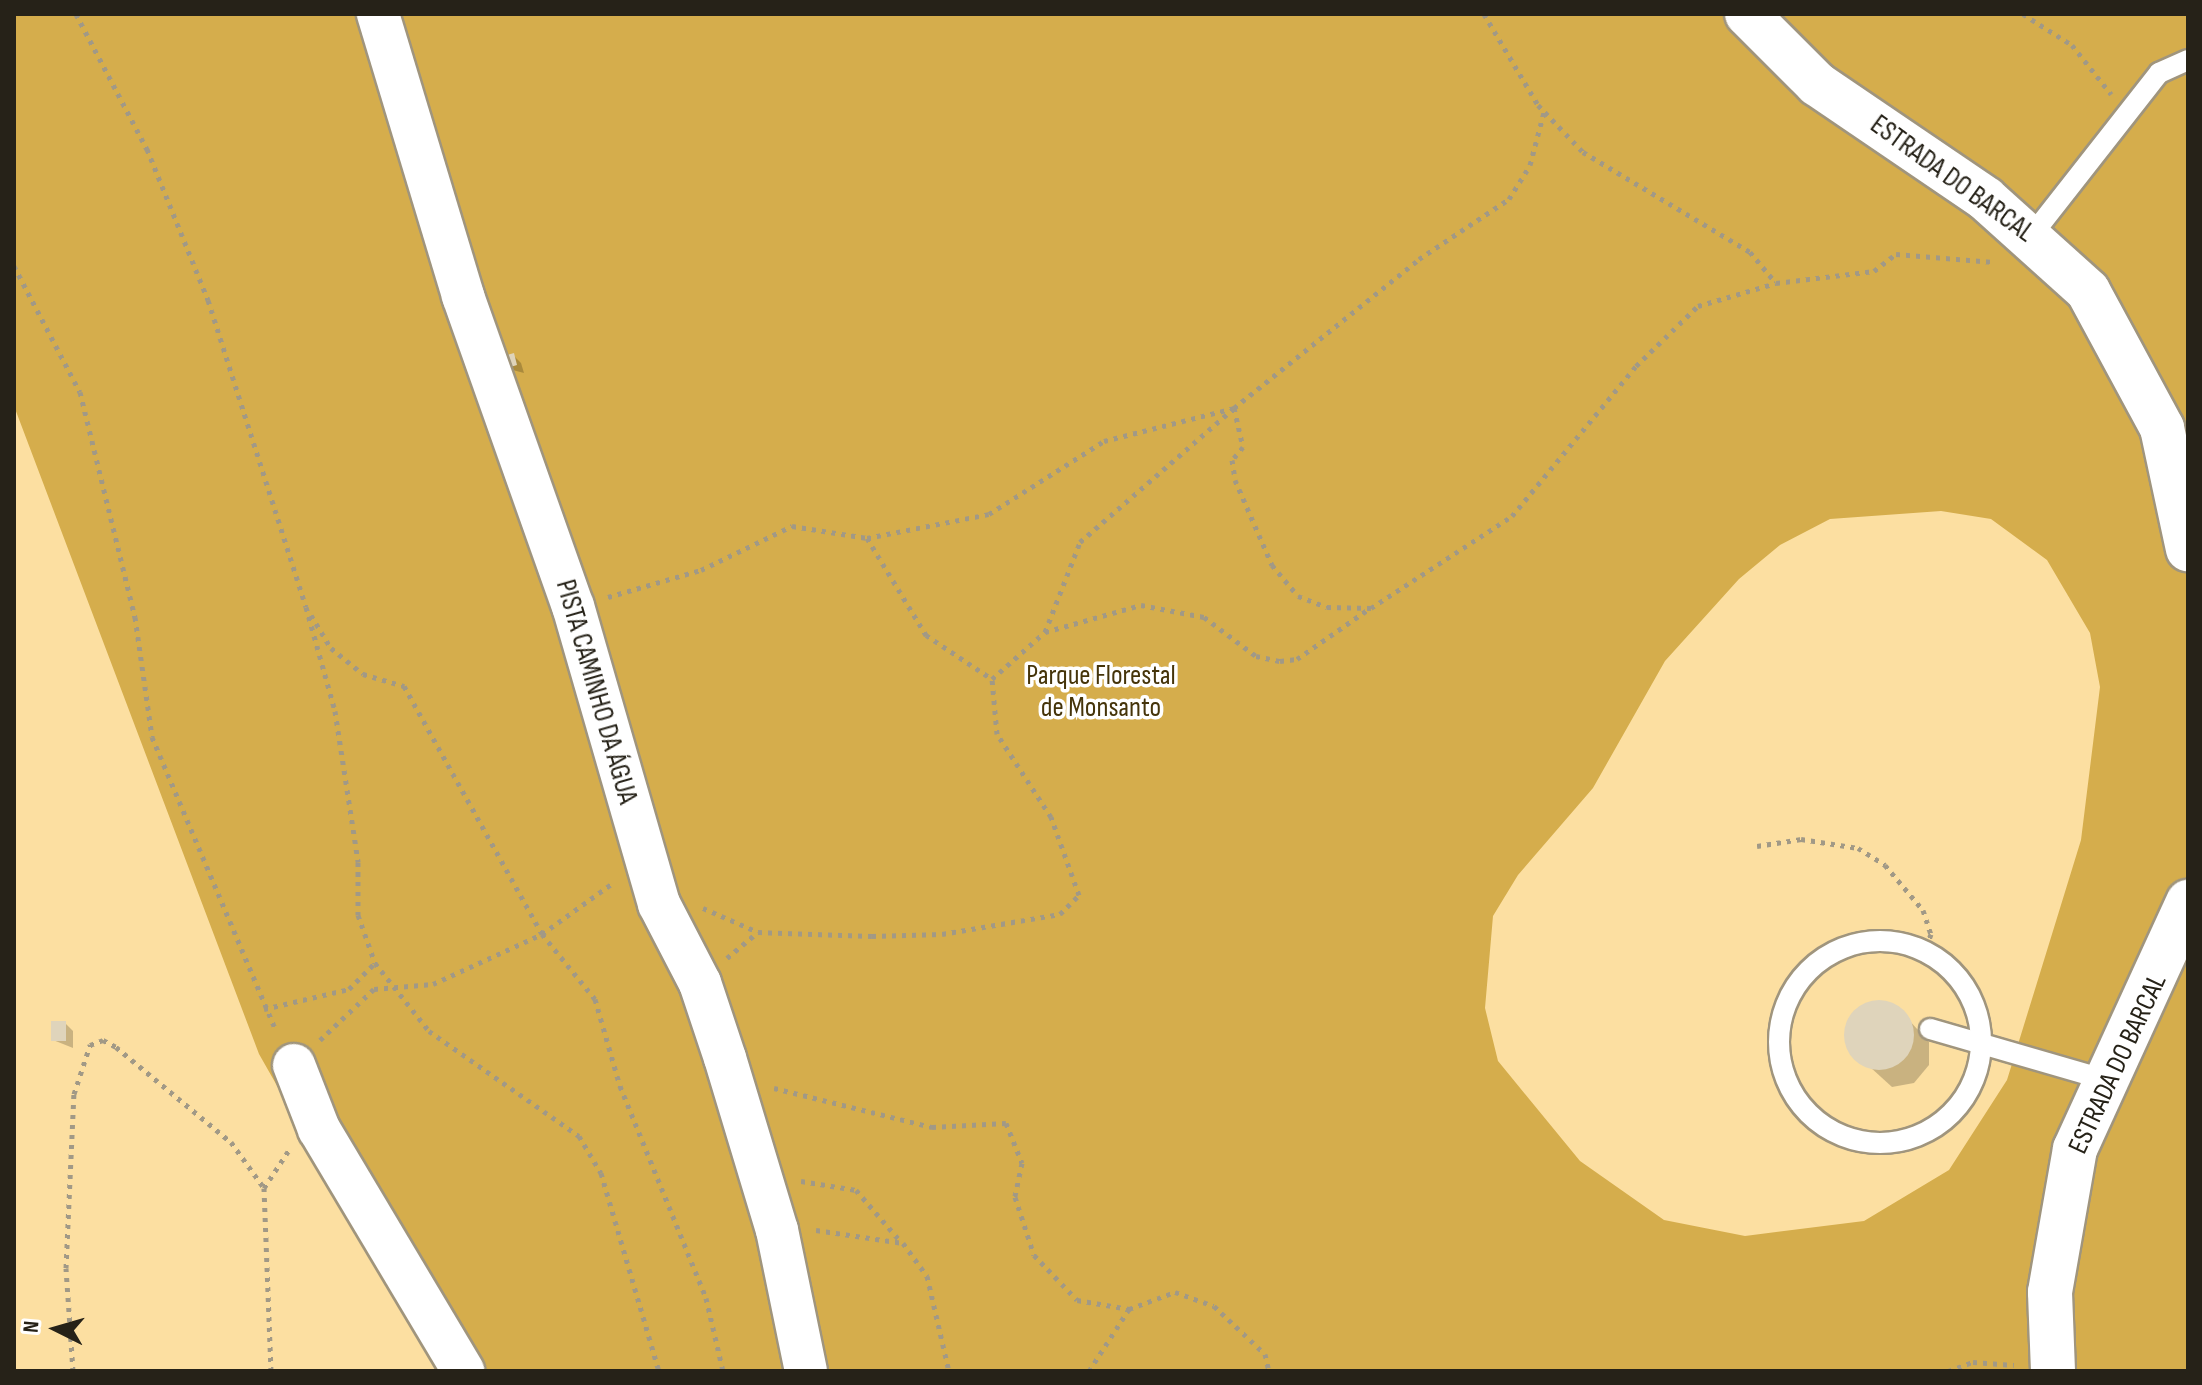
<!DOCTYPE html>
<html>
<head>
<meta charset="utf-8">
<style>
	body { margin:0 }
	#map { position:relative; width:2202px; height:1385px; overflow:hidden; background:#fef2d8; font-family:"Sofia Sans Condensed",sans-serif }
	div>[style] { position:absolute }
	.green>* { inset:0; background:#fcdfa1 }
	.forest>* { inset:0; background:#d5ad4c }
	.shadow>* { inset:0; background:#0003 }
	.building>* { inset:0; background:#dfd4bb }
	.round { border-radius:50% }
	.path>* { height:5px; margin-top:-2.5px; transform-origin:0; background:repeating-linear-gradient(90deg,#a19986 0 4px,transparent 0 10px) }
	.roads { filter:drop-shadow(2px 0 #a0957d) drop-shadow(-2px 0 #a0957d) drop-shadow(0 2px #a0957d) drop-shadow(0 -2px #a0957d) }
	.lane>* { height:20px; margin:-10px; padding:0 10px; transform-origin:10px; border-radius:10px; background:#fff }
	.lane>.ring { margin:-10px; padding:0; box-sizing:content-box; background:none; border:20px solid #fff; border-radius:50% }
	.street>* { height:42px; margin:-21px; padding:0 21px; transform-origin:21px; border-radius:21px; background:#fff }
	.secondary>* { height:44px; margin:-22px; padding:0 22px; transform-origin:22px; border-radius:22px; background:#fff }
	span { translate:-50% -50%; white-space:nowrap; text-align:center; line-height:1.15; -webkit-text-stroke:7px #fff; paint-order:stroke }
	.street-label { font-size:28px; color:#262218 }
	.park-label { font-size:28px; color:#45340a }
	.frame { position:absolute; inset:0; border:16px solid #262218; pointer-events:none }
	.north { position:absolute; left:16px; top:1289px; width:80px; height:80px; -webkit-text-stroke:6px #fff; paint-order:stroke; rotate:275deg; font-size:22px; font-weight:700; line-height:32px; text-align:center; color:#262218 }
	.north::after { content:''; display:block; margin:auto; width:28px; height:36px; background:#262218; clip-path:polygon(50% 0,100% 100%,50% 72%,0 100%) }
</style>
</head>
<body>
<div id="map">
	<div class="green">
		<div style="clip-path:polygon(14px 14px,2188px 14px,2188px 1371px,14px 1371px)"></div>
	</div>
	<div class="forest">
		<div style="clip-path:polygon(evenodd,14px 14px,2188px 14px,2188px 1371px,439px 1371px,259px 1054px,14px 406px,14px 14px,1941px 511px,1991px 519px,2047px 560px,2090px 633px,2100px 687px,2081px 840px,2007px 1080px,1949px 1170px,1864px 1221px,1745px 1236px,1664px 1220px,1580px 1161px,1498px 1061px,1485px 1008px,1493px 916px,1518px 875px,1593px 788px,1665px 661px,1739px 579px,1780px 545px,1830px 519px,1941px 511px)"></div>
	</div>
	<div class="shadow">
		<div style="clip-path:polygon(513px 355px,521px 363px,524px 373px,505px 368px)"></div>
		<div style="clip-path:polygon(1873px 1002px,1896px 1006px,1929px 1042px,1929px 1065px,1914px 1083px,1892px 1087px,1848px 1047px,1848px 1024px)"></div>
		<div style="clip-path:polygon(65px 1023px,73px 1031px,73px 1048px,53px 1040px)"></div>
	</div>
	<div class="building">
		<div style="clip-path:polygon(514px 353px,517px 365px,504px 369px,500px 357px)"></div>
		<div class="round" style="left:1844px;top:1000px;width:70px;height:70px"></div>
		<div style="clip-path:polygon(51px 1021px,66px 1021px,66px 1041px,51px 1041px)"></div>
	</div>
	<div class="path">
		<div style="left:76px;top:14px;width:153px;rotate:62.3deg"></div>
		<div style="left:147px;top:149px;width:163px;rotate:68deg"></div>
		<div style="left:208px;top:300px;width:322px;rotate:72.3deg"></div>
		<div style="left:306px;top:607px;width:108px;rotate:74.4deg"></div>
		<div style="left:335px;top:711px;width:153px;rotate:81.3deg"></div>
		<div style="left:358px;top:862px;width:53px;rotate:90deg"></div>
		<div style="left:358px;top:915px;width:51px;rotate:70.5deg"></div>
		<div style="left:375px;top:963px;width:87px;rotate:51.5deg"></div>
		<div style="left:429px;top:1031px;width:183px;rotate:35deg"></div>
		<div style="left:579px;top:1136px;width:43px;rotate:59.3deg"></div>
		<div style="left:601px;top:1173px;width:206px;rotate:73.7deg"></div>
		<div style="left:1484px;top:14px;width:106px;rotate:59.3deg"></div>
		<div style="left:1538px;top:105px;width:65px;rotate:46.2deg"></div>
		<div style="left:1583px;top:152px;width:195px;rotate:30.9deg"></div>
		<div style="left:1750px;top:252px;width:40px;rotate:50deg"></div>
		<div style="left:2023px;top:14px;width:58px;rotate:32.3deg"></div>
		<div style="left:2072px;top:45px;width:63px;rotate:51.5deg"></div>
		<div style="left:14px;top:266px;width:142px;rotate:62.4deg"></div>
		<div style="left:80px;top:392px;width:232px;rotate:76.3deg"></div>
		<div style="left:135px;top:617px;width:121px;rotate:81.9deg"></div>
		<div style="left:152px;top:737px;width:319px;rotate:67.1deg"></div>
		<div style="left:867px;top:538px;width:124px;rotate:-11.1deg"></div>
		<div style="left:989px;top:514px;width:136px;rotate:-32.4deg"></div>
		<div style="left:1104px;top:441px;width:134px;rotate:-14.2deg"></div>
		<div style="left:1234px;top:408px;width:238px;rotate:-38.8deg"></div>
		<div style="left:1419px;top:259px;width:108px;rotate:-33.7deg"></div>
		<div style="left:1509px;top:199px;width:40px;rotate:-58deg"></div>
		<div style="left:1530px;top:165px;width:55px;rotate:-75.2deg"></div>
		<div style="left:608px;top:597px;width:97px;rotate:-16.2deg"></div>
		<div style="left:701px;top:570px;width:101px;rotate:-25.8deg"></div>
		<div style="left:792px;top:526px;width:76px;rotate:9.1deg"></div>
		<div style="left:867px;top:538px;width:114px;rotate:58.7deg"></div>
		<div style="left:926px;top:635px;width:79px;rotate:33.7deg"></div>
		<div style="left:311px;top:615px;width:39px;rotate:59deg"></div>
		<div style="left:331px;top:648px;width:41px;rotate:39.1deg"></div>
		<div style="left:363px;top:674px;width:43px;rotate:16.3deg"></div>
		<div style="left:404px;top:686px;width:284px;rotate:60.9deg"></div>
		<div style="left:542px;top:934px;width:84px;rotate:50.8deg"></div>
		<div style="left:595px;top:999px;width:91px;rotate:74deg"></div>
		<div style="left:620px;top:1086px;width:229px;rotate:67.9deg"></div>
		<div style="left:706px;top:1298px;width:75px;rotate:76.9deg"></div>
		<div style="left:1045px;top:632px;width:100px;rotate:-15.7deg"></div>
		<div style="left:1141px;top:605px;width:64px;rotate:10.8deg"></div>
		<div style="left:1204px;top:617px;width:65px;rotate:36.9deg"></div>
		<div style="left:1256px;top:656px;width:25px;rotate:12deg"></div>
		<div style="left:1280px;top:661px;width:17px;rotate:-7deg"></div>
		<div style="left:1297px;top:659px;width:89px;rotate:-34.9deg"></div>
		<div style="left:1757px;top:846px;width:45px;rotate:-9deg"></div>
		<div style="left:1801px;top:839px;width:58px;rotate:9deg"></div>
		<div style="left:1858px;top:848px;width:32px;rotate:32deg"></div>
		<div style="left:1885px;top:865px;width:59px;rotate:49.8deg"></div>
		<div style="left:1923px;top:910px;width:25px;rotate:72deg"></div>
		<div style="left:1931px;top:934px;width:17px;rotate:111deg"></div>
		<div style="left:703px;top:908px;width:60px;rotate:23.6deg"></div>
		<div style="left:758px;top:932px;width:114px;rotate:2deg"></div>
		<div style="left:872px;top:936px;width:70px;rotate:-1.6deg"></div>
		<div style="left:942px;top:934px;width:120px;rotate:-9.6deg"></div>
		<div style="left:1060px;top:914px;width:27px;rotate:-45deg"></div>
		<div style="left:1079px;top:895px;width:83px;rotate:-109.7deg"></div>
		<div style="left:1051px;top:817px;width:99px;rotate:-123deg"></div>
		<div style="left:997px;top:734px;width:55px;rotate:-95.2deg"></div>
		<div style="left:992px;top:679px;width:71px;rotate:-41.6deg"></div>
		<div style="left:1045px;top:632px;width:97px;rotate:-68.7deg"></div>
		<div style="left:1080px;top:542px;width:204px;rotate:-41deg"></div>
		<div style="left:1234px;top:408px;width:40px;rotate:77deg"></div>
		<div style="left:1243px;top:447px;width:17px;rotate:130deg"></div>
		<div style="left:1232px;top:460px;width:20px;rotate:81deg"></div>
		<div style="left:1235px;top:480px;width:93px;rotate:66.5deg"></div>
		<div style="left:1272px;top:565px;width:40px;rotate:50deg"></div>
		<div style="left:1298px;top:596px;width:31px;rotate:21deg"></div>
		<div style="left:1327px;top:607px;width:44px;rotate:1.3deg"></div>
		<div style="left:1371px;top:608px;width:168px;rotate:-33.1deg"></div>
		<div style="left:1512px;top:516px;width:195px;rotate:-50.4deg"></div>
		<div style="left:1636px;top:366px;width:86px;rotate:-44.1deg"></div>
		<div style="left:1698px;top:306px;width:81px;rotate:-16.4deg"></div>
		<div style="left:1776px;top:283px;width:99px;rotate:-7deg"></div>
		<div style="left:1874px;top:271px;width:28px;rotate:-38deg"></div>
		<div style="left:1896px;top:254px;width:98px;rotate:4.7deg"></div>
		<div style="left:727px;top:958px;width:40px;rotate:-40deg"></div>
		<div style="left:264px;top:1009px;width:87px;rotate:-13.2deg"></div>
		<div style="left:349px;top:989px;width:37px;rotate:-45deg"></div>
		<div style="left:320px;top:1040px;width:74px;rotate:-43.4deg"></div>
		<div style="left:374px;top:989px;width:59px;rotate:-4.8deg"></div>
		<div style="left:433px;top:984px;width:120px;rotate:-24.6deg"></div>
		<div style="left:542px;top:934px;width:89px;rotate:-35.8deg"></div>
		<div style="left:774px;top:1088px;width:163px;rotate:13.9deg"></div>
		<div style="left:932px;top:1127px;width:74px;rotate:-3.1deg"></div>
		<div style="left:1006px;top:1123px;width:43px;rotate:68.2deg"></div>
		<div style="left:1022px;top:1163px;width:35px;rotate:102deg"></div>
		<div style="left:1015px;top:1197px;width:61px;rotate:71.9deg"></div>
		<div style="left:1034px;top:1255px;width:62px;rotate:46.3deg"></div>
		<div style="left:1077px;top:1300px;width:53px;rotate:9.8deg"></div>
		<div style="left:801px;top:1181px;width:56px;rotate:9.3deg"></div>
		<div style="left:856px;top:1190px;width:70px;rotate:49deg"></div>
		<div style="left:816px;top:1230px;width:88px;rotate:8.5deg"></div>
		<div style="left:903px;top:1243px;width:41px;rotate:54deg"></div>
		<div style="left:927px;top:1276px;width:98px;rotate:77deg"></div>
		<div style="left:73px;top:1371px;width:103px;rotate:-93.9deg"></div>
		<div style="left:66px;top:1268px;width:174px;rotate:-87.4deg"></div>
		<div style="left:74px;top:1094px;width:52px;rotate:-71.9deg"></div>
		<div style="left:90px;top:1045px;width:14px;rotate:-21deg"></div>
		<div style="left:103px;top:1040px;width:15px;rotate:28deg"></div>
		<div style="left:116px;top:1047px;width:149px;rotate:39.6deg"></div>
		<div style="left:231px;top:1142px;width:57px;rotate:54.3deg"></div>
		<div style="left:271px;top:1371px;width:183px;rotate:-92.2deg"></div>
		<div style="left:264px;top:1188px;width:45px;rotate:-56.7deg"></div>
		<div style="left:1089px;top:1371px;width:74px;rotate:-57.2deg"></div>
		<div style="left:1129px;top:1309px;width:49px;rotate:-20.3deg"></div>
		<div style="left:1175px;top:1292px;width:41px;rotate:19.7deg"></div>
		<div style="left:1214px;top:1306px;width:70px;rotate:43.3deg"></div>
		<div style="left:1265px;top:1354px;width:17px;rotate:77deg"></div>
		<div style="left:1948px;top:1371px;width:27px;rotate:-20deg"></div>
		<div style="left:1973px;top:1362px;width:41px;rotate:4.2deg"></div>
	</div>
	<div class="roads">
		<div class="lane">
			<div style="left:2032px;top:235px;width:206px;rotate:-51.9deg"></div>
			<div style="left:2159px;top:73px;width:32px;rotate:-24deg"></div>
			<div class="ring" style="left:1779px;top:941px;width:182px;height:182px"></div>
			<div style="left:1930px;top:1029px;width:184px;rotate:16.1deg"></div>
		</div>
		<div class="street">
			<div style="left:378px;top:14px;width:295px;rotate:73.2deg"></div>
			<div style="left:463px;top:296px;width:329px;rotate:70.5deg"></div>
			<div style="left:573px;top:606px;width:310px;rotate:73.9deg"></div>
			<div style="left:659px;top:904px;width:89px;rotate:62.6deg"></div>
			<div style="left:700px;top:983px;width:79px;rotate:71.6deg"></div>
			<div style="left:725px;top:1058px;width:180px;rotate:73.2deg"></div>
			<div style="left:777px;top:1230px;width:144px;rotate:78.4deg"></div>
			<div style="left:294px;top:1065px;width:69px;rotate:68.7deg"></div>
			<div style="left:319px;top:1129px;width:282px;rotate:59.2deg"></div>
		</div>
		<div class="secondary">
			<div style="left:1747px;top:14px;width:99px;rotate:45deg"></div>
			<div style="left:1817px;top:84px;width:204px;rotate:34.2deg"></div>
			<div style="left:1986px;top:199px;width:137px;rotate:42deg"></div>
			<div style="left:2088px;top:291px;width:156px;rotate:61.6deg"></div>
			<div style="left:2162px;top:428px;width:124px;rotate:77.9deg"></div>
			<div style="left:2053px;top:1371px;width:79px;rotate:-92.2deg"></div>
			<div style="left:2050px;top:1292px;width:145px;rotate:-80.1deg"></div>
			<div style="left:2075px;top:1149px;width:272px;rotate:-65.4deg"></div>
		</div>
	</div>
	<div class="street-label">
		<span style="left:1952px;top:179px;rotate:36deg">ESTRADA DO BARCAL</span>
		<span style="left:596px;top:692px;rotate:74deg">PISTA CAMINHO DA ÁGUA</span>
		<span style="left:2118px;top:1064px;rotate:-65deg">ESTRADA DO BARCAL</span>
	</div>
	<div class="park-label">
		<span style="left:1101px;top:692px">Parque Florestal<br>de Monsanto</span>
	</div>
	<div class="frame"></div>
	<div class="north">N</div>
</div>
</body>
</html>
